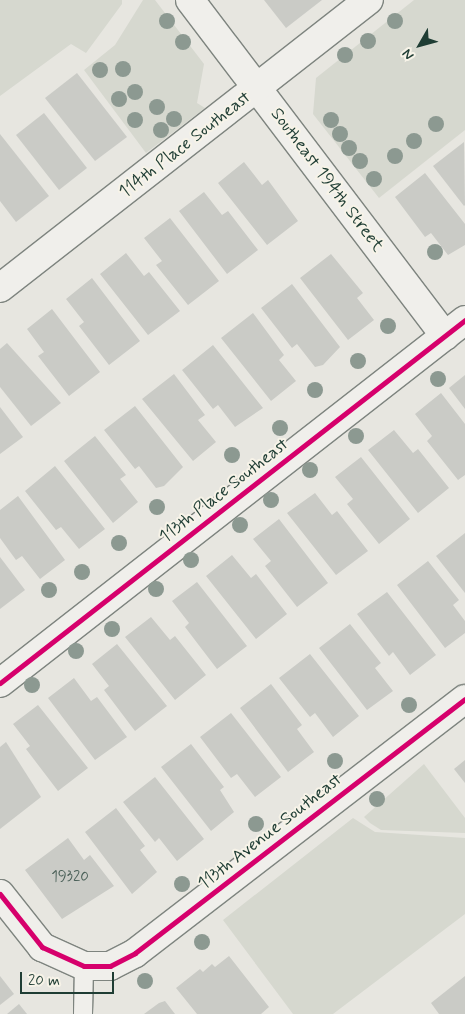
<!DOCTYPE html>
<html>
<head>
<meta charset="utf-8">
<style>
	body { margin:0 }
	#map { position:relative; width:465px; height:1014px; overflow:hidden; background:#e7e6e0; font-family:Mynerve,sans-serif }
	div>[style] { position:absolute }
	.green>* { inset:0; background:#d6d8cf }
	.building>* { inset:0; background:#cacbc6 }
	.roads { filter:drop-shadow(1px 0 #7e847f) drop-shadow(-1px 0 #7e847f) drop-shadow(0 1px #7e847f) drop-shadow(0 -1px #7e847f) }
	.lane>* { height:18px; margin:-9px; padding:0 9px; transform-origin:9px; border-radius:9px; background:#f0efeb }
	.street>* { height:28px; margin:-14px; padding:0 14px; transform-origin:14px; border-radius:14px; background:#f0efeb }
	.cycleway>* { height:5px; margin:-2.5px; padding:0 2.5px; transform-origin:2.5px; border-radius:2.5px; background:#d6006c }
	.trees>* { width:16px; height:16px; margin:-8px; border-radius:50%; background:#8c9991 }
	span { translate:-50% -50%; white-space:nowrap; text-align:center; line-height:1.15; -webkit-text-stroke:4px #f7f3e8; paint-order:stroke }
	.number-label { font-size:15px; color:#4a6058 }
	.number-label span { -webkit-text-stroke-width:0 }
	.street-label { font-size:18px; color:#1f3d34 }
	.north { position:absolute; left:395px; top:20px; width:50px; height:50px; -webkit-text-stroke:4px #f7f3e8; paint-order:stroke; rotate:232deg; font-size:14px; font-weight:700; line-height:20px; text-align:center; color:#1f3d34 }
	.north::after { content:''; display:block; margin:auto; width:18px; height:22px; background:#1f3d34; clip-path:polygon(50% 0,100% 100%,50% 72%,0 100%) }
	.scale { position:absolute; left:20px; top:972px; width:94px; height:22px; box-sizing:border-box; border:2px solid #1f3d34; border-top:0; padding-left:6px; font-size:15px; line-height:18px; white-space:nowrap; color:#1f3d34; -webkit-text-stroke:4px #f7f3e8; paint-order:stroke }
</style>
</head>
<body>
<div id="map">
	<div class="green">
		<div style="clip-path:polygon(0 0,122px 0,122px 4px,86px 53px,71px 44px,0 96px)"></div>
		<div style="clip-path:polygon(143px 0,155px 0,204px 64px,197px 103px,205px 108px,146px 153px,84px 70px,115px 45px)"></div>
		<div style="clip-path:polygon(414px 0,465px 0,465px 130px,379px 198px,313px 114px,316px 78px)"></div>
		<div style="clip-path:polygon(424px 764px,465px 818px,465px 833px,381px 830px,370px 823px,364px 817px)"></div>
		<div style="clip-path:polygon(353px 818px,375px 832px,465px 838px,465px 914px,333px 1014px,293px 1014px,223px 920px)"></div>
	</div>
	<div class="building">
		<div style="clip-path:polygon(264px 0,322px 0,286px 28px)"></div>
		<div style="clip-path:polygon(77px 73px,127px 137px,95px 161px,45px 98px)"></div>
		<div style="clip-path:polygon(44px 113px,87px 168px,59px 190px,16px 135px)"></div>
		<div style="clip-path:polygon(0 134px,49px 196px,16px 222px,0 201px)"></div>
		<div style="clip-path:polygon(464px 142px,465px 205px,464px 206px,433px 166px)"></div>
		<div style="clip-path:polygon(244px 162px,262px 185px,268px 180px,298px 221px,267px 245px,218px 183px)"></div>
		<div style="clip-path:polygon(425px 173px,465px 224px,465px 245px,448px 255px,431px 233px,425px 237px,395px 197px)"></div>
		<div style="clip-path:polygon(204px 192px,222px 215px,228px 211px,258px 250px,227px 274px,179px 211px)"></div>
		<div style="clip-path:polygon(170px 218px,219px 281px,188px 305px,156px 265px,162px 261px,144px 238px)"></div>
		<div style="clip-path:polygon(126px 253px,144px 276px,149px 272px,180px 311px,148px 335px,100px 274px)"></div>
		<div style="clip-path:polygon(331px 254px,363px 293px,357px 298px,374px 320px,348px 340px,300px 278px)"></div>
		<div style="clip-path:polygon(92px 278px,140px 341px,109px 365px,79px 326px,84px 322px,66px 299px)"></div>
		<div style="clip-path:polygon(292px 284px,340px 347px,323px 365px,315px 367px,297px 344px,292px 348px,261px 308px)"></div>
		<div style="clip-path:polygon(52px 309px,100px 372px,69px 396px,38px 356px,44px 352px,27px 329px)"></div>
		<div style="clip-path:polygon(253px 313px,284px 355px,279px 360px,296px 381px,271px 401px,221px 338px)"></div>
		<div style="clip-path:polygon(7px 343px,61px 403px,31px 426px,0 387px,0 349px)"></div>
		<div style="clip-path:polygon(213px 345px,263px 408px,235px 427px,218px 405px,213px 409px,182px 370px)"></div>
		<div style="clip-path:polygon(174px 374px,205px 415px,198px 420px,216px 442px,193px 461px,142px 399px)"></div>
		<div style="clip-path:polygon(465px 375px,465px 409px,449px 388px)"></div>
		<div style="clip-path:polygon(441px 393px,465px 424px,465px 475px,458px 480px,427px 441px,432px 436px,415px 414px)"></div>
		<div style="clip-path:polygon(135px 406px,183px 467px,164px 486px,156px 488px,139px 466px,135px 469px,104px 430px)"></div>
		<div style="clip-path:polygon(0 407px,23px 437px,0 454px)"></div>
		<div style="clip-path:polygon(394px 430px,413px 453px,418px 449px,449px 488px,418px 513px,368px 450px)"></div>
		<div style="clip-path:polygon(95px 436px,126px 475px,120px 479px,138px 502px,113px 523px,64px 461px)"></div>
		<div style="clip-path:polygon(361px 457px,410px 519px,379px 544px,347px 504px,353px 499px,335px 477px)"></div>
		<div style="clip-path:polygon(55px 466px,105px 529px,79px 549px,61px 527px,56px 530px,25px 491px)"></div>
		<div style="clip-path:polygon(315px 493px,332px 515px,337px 511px,368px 551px,336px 575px,287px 513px)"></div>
		<div style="clip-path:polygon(18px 496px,65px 560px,40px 579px,22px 556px,16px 560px,0 538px,0 510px)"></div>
		<div style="clip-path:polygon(279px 519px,328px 583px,297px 607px,265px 566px,271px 561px,253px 539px)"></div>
		<div style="clip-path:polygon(465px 533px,465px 593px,436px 556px)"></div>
		<div style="clip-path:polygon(232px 555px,251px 578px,256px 574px,287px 614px,256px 639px,206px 576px)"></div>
		<div style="clip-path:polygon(0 557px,25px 590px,0 609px)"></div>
		<div style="clip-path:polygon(428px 561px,459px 600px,453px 605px,465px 621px,465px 633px,445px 648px,397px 585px)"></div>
		<div style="clip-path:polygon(197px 582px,247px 646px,217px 669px,185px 627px,189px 623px,172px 601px)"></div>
		<div style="clip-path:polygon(387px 592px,436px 655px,410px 675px,393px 652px,389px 656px,357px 614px)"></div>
		<div style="clip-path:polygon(151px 617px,170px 640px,175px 636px,206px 675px,175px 700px,125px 637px)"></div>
		<div style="clip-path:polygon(350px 624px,381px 663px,375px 668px,393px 691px,367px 710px,319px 648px)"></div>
		<div style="clip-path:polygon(117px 644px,167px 706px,135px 731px,104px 690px,109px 686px,92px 664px)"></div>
		<div style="clip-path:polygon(310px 654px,359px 716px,333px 737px,315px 713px,310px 717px,279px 678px)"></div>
		<div style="clip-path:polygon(74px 678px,91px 701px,97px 697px,127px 737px,95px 760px,48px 698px)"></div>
		<div style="clip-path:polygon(271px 684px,302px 725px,297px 729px,314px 752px,288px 772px,240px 708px)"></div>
		<div style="clip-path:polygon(38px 705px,88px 768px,58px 791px,26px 749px,30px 746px,13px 724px)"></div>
		<div style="clip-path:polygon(231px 713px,281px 777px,255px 797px,237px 774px,231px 778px,200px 737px)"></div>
		<div style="clip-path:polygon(6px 742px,41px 797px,0 829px,0 747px)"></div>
		<div style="clip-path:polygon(191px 744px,224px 787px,220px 790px,234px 812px,211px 831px,161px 767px)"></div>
		<div style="clip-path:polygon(465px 760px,465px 783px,454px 769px)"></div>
		<div style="clip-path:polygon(155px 777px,204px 839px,177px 861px,159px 838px,155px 842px,123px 802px)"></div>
		<div style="clip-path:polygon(116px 808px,145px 846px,140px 850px,157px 872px,132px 894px,85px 832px)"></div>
		<div style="clip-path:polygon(68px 838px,84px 860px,90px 855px,114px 886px,62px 919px,25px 870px)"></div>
		<div style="clip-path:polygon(229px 956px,269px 1007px,261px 1014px,197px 1014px,176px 988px,200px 969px,203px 972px,212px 964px,215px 967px)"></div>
		<div style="clip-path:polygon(0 976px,14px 994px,0 1005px)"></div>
		<div style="clip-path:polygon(465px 976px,465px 1014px,439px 1014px,431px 1003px)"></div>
		<div style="clip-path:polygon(165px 1001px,175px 1014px,144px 1014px,159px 1003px)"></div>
		<div style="clip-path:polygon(19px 1004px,27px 1014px,7px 1014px)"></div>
	</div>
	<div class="roads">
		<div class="lane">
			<div style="left:83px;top:1014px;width:48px;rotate:-88.8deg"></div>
		</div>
		<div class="street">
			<div style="left:190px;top:0;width:422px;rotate:52.8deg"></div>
			<div style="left:0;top:288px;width:468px;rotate:-38deg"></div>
			<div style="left:0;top:683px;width:590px;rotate:-37.98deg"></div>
			<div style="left:0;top:894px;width:68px;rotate:51.6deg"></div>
			<div style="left:42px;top:947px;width:46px;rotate:24.3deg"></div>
			<div style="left:84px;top:966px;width:26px"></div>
			<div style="left:110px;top:966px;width:28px;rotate:-27deg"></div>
			<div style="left:135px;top:953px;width:416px;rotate:-37.6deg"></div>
		</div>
	</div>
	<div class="cycleway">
		<div style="left:0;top:683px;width:590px;rotate:-37.98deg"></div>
		<div style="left:0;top:894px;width:68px;rotate:51.6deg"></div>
		<div style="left:42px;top:947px;width:46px;rotate:24.3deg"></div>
		<div style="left:84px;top:966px;width:26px"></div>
		<div style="left:110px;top:966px;width:28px;rotate:-27deg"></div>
		<div style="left:135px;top:953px;width:416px;rotate:-37.6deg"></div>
	</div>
	<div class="trees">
		<div style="left:167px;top:21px"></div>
		<div style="left:395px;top:21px"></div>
		<div style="left:368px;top:41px"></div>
		<div style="left:183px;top:42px"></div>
		<div style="left:345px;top:55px"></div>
		<div style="left:123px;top:69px"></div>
		<div style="left:100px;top:70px"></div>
		<div style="left:135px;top:92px"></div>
		<div style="left:119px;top:99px"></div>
		<div style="left:157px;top:107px"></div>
		<div style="left:174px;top:119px"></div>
		<div style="left:135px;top:120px"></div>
		<div style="left:331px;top:120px"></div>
		<div style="left:436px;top:124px"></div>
		<div style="left:161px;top:130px"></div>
		<div style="left:340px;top:134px"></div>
		<div style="left:414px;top:141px"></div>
		<div style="left:349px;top:148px"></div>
		<div style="left:395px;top:156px"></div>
		<div style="left:360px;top:161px"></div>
		<div style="left:374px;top:179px"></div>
		<div style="left:435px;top:252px"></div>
		<div style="left:388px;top:326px"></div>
		<div style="left:358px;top:361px"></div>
		<div style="left:438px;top:379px"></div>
		<div style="left:315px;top:390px"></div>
		<div style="left:280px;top:428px"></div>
		<div style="left:356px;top:436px"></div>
		<div style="left:232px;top:455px"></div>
		<div style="left:310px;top:470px"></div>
		<div style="left:271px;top:500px"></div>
		<div style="left:157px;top:507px"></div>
		<div style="left:240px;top:525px"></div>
		<div style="left:119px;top:543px"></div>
		<div style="left:191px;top:560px"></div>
		<div style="left:82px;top:572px"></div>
		<div style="left:156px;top:589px"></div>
		<div style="left:49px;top:590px"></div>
		<div style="left:112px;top:629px"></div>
		<div style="left:76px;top:651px"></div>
		<div style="left:32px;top:685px"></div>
		<div style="left:409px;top:705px"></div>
		<div style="left:335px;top:761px"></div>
		<div style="left:377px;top:799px"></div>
		<div style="left:256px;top:824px"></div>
		<div style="left:182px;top:884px"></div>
		<div style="left:202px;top:942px"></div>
		<div style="left:145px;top:981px"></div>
	</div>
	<div class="number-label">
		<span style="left:70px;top:878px">19320</span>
	</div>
	<div class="street-label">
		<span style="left:185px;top:145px;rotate:-38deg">114th Place Southeast</span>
		<span style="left:327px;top:180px;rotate:53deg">Southeast 194th Street</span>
		<span style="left:224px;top:491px;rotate:-38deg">113th Place Southeast</span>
		<span style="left:270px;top:832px;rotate:-38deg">113th Avenue Southeast</span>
	</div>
	<div class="north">N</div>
	<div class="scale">20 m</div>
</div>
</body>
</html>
